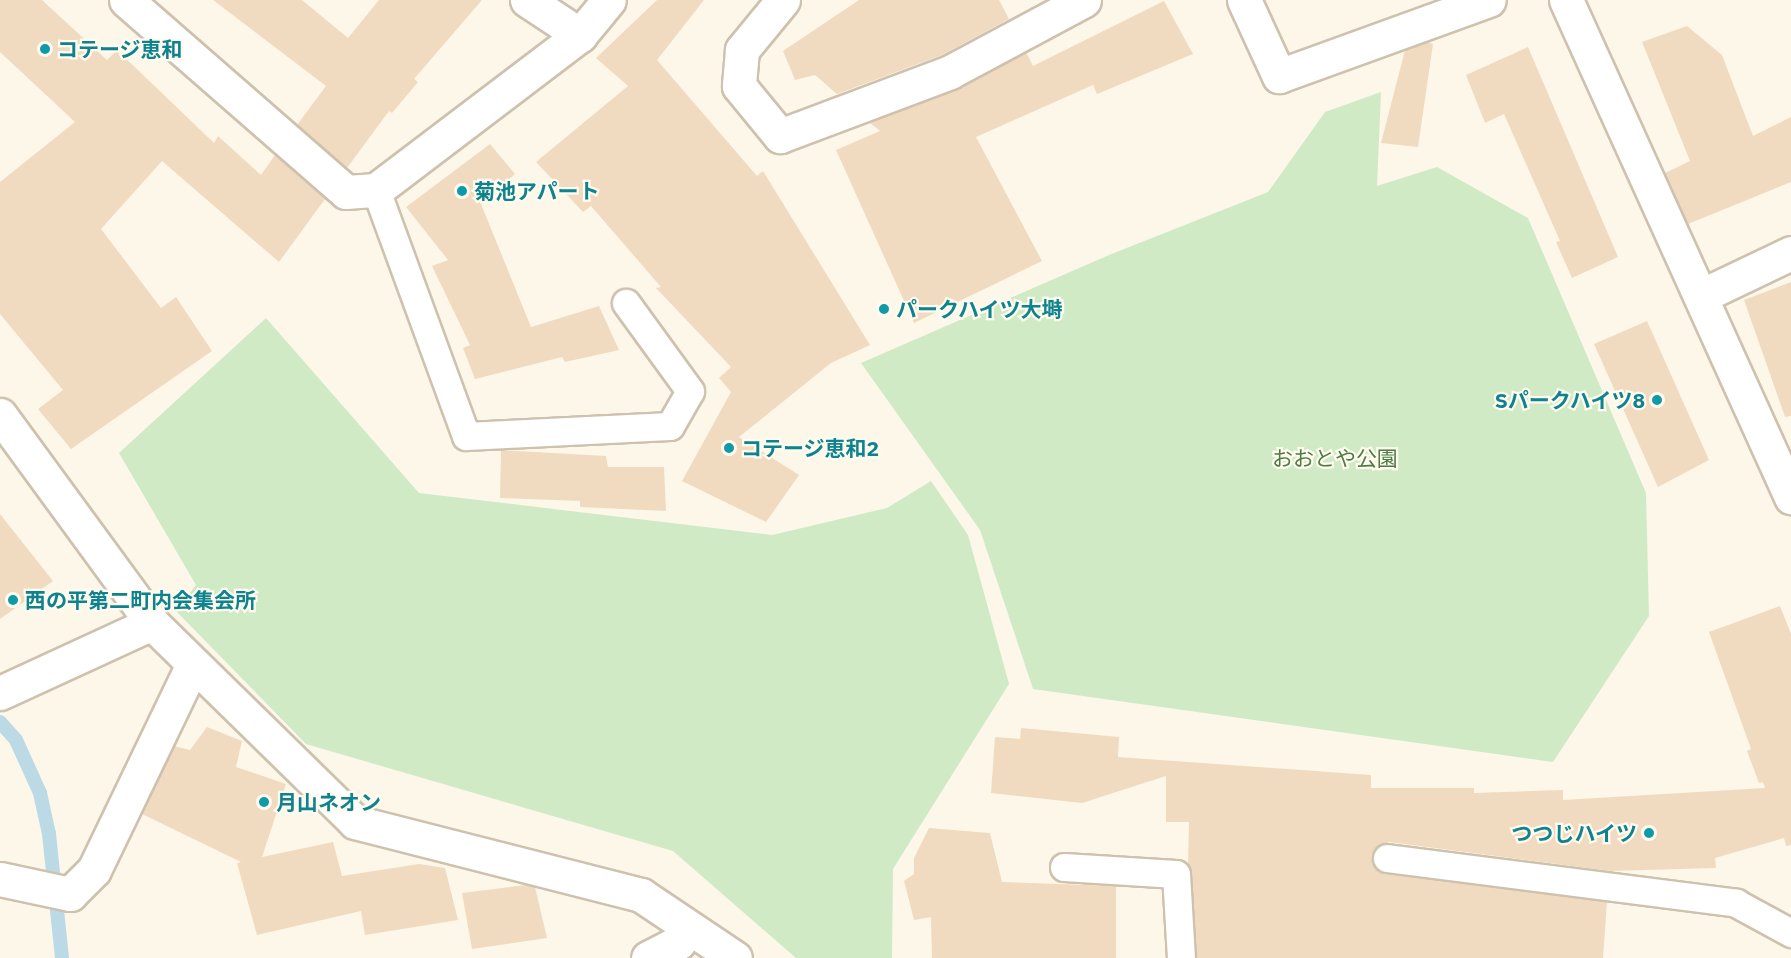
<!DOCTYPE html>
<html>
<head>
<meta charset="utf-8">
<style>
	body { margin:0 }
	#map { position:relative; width:1791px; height:958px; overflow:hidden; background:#fcf7e8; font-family:"IBM Plex Sans","Noto Sans JP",sans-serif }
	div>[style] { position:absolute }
	.green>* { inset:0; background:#d0eac6 }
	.stream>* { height:14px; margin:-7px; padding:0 7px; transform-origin:7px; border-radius:7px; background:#bcdae6 }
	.building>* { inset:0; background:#f1dbc0 }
	.roads { filter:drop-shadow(2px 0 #cec1ae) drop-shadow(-2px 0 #cec1ae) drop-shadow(0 2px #cec1ae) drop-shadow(0 -2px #cec1ae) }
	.lane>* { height:27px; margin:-13.5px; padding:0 13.5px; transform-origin:13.5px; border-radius:13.5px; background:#fff }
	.street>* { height:33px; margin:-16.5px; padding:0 16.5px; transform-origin:16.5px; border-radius:16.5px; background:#fff }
	.dots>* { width:16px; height:16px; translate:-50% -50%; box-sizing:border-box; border:3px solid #fffbef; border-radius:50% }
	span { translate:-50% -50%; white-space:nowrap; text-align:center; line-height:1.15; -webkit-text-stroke:4.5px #fffbef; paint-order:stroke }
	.culture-label { font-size:21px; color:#0d838f; font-weight:700 }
	.left { translate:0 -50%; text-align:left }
	.right { translate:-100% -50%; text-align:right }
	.park-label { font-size:21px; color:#4c7c44 }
</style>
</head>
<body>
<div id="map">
	<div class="green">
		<div style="clip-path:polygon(1381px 92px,1377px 186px,1437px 167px,1528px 218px,1646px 493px,1649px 616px,1553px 762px,1033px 689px,980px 530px,861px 363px,1109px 255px,1268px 192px,1325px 112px)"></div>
		<div style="clip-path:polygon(266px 318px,419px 493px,772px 535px,887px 508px,931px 481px,968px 535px,1009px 684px,893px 869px,892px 958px,796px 958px,673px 851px,306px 744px,176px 611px,196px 585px,119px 453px)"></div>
	</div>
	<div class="stream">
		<div style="left:0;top:722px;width:24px;rotate:48deg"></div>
		<div style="left:16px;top:740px;width:58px;rotate:65.6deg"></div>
		<div style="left:40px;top:793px;width:42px;rotate:77.6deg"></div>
		<div style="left:49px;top:834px;width:125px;rotate:84deg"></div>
	</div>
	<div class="building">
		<div style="clip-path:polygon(0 0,42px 0,107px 60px,117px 50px,214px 143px,218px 136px,261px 175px,275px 155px,325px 199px,279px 262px,162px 161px,101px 229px,161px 308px,176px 297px,212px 351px,71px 449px,38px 409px,63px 390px,0 314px,0 182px,75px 122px,0 52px)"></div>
		<div style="clip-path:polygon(213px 0,302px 0,348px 38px,379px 0,482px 0,414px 79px,418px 82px,392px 113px,389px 111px,347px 168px,297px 125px,326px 86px)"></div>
		<div style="clip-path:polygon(657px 0,704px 0,657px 60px,757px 176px,763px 171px,870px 345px,831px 363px,739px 437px,799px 475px,766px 522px,682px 481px,731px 392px,719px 378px,731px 367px,656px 288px,661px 287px,591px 206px,583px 212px,536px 162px,628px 86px,596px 58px)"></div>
		<div style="clip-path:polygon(859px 0,999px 0,1009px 19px,942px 55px,837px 94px,815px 75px,795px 80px,783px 51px)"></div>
		<div style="clip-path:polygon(1164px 1px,1193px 54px,1097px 94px,1093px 85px,976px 137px,1042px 261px,914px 323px,836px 150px,880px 131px,869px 122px,957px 89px,1026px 52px,1033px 66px)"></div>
		<div style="clip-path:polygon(1687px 26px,1722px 55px,1753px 136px,1791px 117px,1791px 182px,1688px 224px,1665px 173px,1690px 161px,1642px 42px)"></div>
		<div style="clip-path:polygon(1427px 42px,1433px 44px,1418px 147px,1381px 143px,1405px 50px)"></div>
		<div style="clip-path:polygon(1528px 47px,1618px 257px,1572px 278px,1556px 242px,1560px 241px,1504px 114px,1485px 123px,1466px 75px)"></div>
		<div style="clip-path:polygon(490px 144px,515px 174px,481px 204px,531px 327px,599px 306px,619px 350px,565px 362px,562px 357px,475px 379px,463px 348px,470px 345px,432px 266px,448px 260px,406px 207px)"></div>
		<div style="clip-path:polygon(1791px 282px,1791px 416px,1785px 417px,1744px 300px)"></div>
		<div style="clip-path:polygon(1647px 321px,1709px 460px,1658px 487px,1594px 344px)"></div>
		<div style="clip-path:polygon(501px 450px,606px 456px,608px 467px,664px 467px,666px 511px,580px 507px,580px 501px,500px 498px)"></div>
		<div style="clip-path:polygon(0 514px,53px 581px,0 619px)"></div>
		<div style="clip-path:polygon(1780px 606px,1791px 634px,1791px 845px,1786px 846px,1784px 838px,1715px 858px,1716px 868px,1610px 871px,1389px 842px,1374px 849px,1373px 865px,1385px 874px,1607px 902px,1603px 958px,1197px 958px,1188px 865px,1189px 822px,1166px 822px,1166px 776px,1082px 803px,991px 793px,995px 737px,1020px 739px,1021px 728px,1119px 737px,1118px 757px,1371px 775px,1371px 788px,1474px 788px,1474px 793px,1563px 790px,1563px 800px,1765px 788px,1763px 782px,1759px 783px,1747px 751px,1751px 749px,1709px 632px)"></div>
		<div style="clip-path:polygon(207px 727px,242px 741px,236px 767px,286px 784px,262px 857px,333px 842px,342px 876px,419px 864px,445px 868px,458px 920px,365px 935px,361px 911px,257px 935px,237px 863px,241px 862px,142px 814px,174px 746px,190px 750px)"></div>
		<div style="clip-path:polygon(929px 828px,990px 833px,1002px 882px,1116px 886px,1116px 958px,932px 958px,931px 917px,914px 920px,904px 881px,914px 874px,914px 858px)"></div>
		<div style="clip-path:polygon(525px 885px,535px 887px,547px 938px,472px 949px,462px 893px)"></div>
	</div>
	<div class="roads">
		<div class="lane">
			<div style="left:376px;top:190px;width:262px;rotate:69.9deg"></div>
			<div style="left:466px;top:436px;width:204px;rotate:-2.8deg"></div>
			<div style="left:670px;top:426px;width:40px;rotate:-60.3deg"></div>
			<div style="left:690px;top:391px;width:109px;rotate:-126deg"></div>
			<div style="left:1387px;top:858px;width:352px;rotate:7.3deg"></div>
			<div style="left:1736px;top:903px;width:63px;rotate:28.6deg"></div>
			<div style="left:1064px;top:867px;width:112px;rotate:3.6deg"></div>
			<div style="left:1176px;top:874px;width:84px;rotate:86.6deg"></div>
		</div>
		<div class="street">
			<div style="left:126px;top:0;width:292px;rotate:41.1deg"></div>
			<div style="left:346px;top:192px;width:30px;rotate:-4deg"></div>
			<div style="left:376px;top:190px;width:256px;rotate:-37.2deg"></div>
			<div style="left:580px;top:35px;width:45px;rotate:-50.4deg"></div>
			<div style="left:527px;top:0;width:64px;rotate:33.4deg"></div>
			<div style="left:783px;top:0;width:65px;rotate:129.4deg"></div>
			<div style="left:742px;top:50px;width:36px;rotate:95deg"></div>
			<div style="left:739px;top:86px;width:65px;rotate:50.6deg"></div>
			<div style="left:780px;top:136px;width:182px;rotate:-20.6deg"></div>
			<div style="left:950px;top:72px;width:152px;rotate:-28.2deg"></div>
			<div style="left:1244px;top:0;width:84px;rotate:65.3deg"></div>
			<div style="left:1279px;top:76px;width:223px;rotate:-19.9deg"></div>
			<div style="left:1566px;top:0;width:546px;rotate:65.64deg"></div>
			<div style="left:1701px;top:296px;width:100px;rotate:-25.5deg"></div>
			<div style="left:0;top:415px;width:258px;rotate:53.8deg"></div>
			<div style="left:152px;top:623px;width:284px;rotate:44.4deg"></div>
			<div style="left:355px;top:822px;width:295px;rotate:14.3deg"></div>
			<div style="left:641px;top:895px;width:113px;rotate:33.8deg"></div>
			<div style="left:0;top:693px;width:167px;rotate:-24.7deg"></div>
			<div style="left:0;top:879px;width:72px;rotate:12.1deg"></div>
			<div style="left:70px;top:894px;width:34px;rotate:-45deg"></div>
			<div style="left:94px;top:870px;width:226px;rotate:-64.3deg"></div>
			<div style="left:648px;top:958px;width:34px;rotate:-27deg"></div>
			<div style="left:678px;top:943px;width:19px;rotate:-51deg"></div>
		</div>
	</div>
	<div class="dots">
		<div style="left:45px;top:49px;background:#0f9aa8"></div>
		<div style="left:462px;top:191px;background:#0f9aa8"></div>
		<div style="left:884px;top:309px;background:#0f9aa8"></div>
		<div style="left:1657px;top:400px;background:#0f9aa8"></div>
		<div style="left:729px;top:448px;background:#0f9aa8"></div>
		<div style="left:13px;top:600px;background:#0f9aa8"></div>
		<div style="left:264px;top:802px;background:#0f9aa8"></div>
		<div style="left:1649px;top:833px;background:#0f9aa8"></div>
	</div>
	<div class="culture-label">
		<span class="left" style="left:57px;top:49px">コテージ恵和</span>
		<span class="left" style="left:474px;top:191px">菊池アパート</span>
		<span class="left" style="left:896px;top:309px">パークハイツ大塒</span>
		<span class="right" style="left:1645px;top:400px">Sパークハイツ8</span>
		<span class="left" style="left:741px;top:448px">コテージ恵和2</span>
		<span class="left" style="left:25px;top:600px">西の平第二町内会集会所</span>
		<span class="left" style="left:276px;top:802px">月山ネオン</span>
		<span class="right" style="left:1637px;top:833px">つつじハイツ</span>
	</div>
	<div class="park-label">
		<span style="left:1335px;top:458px">おおとや公園</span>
	</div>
</div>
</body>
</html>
